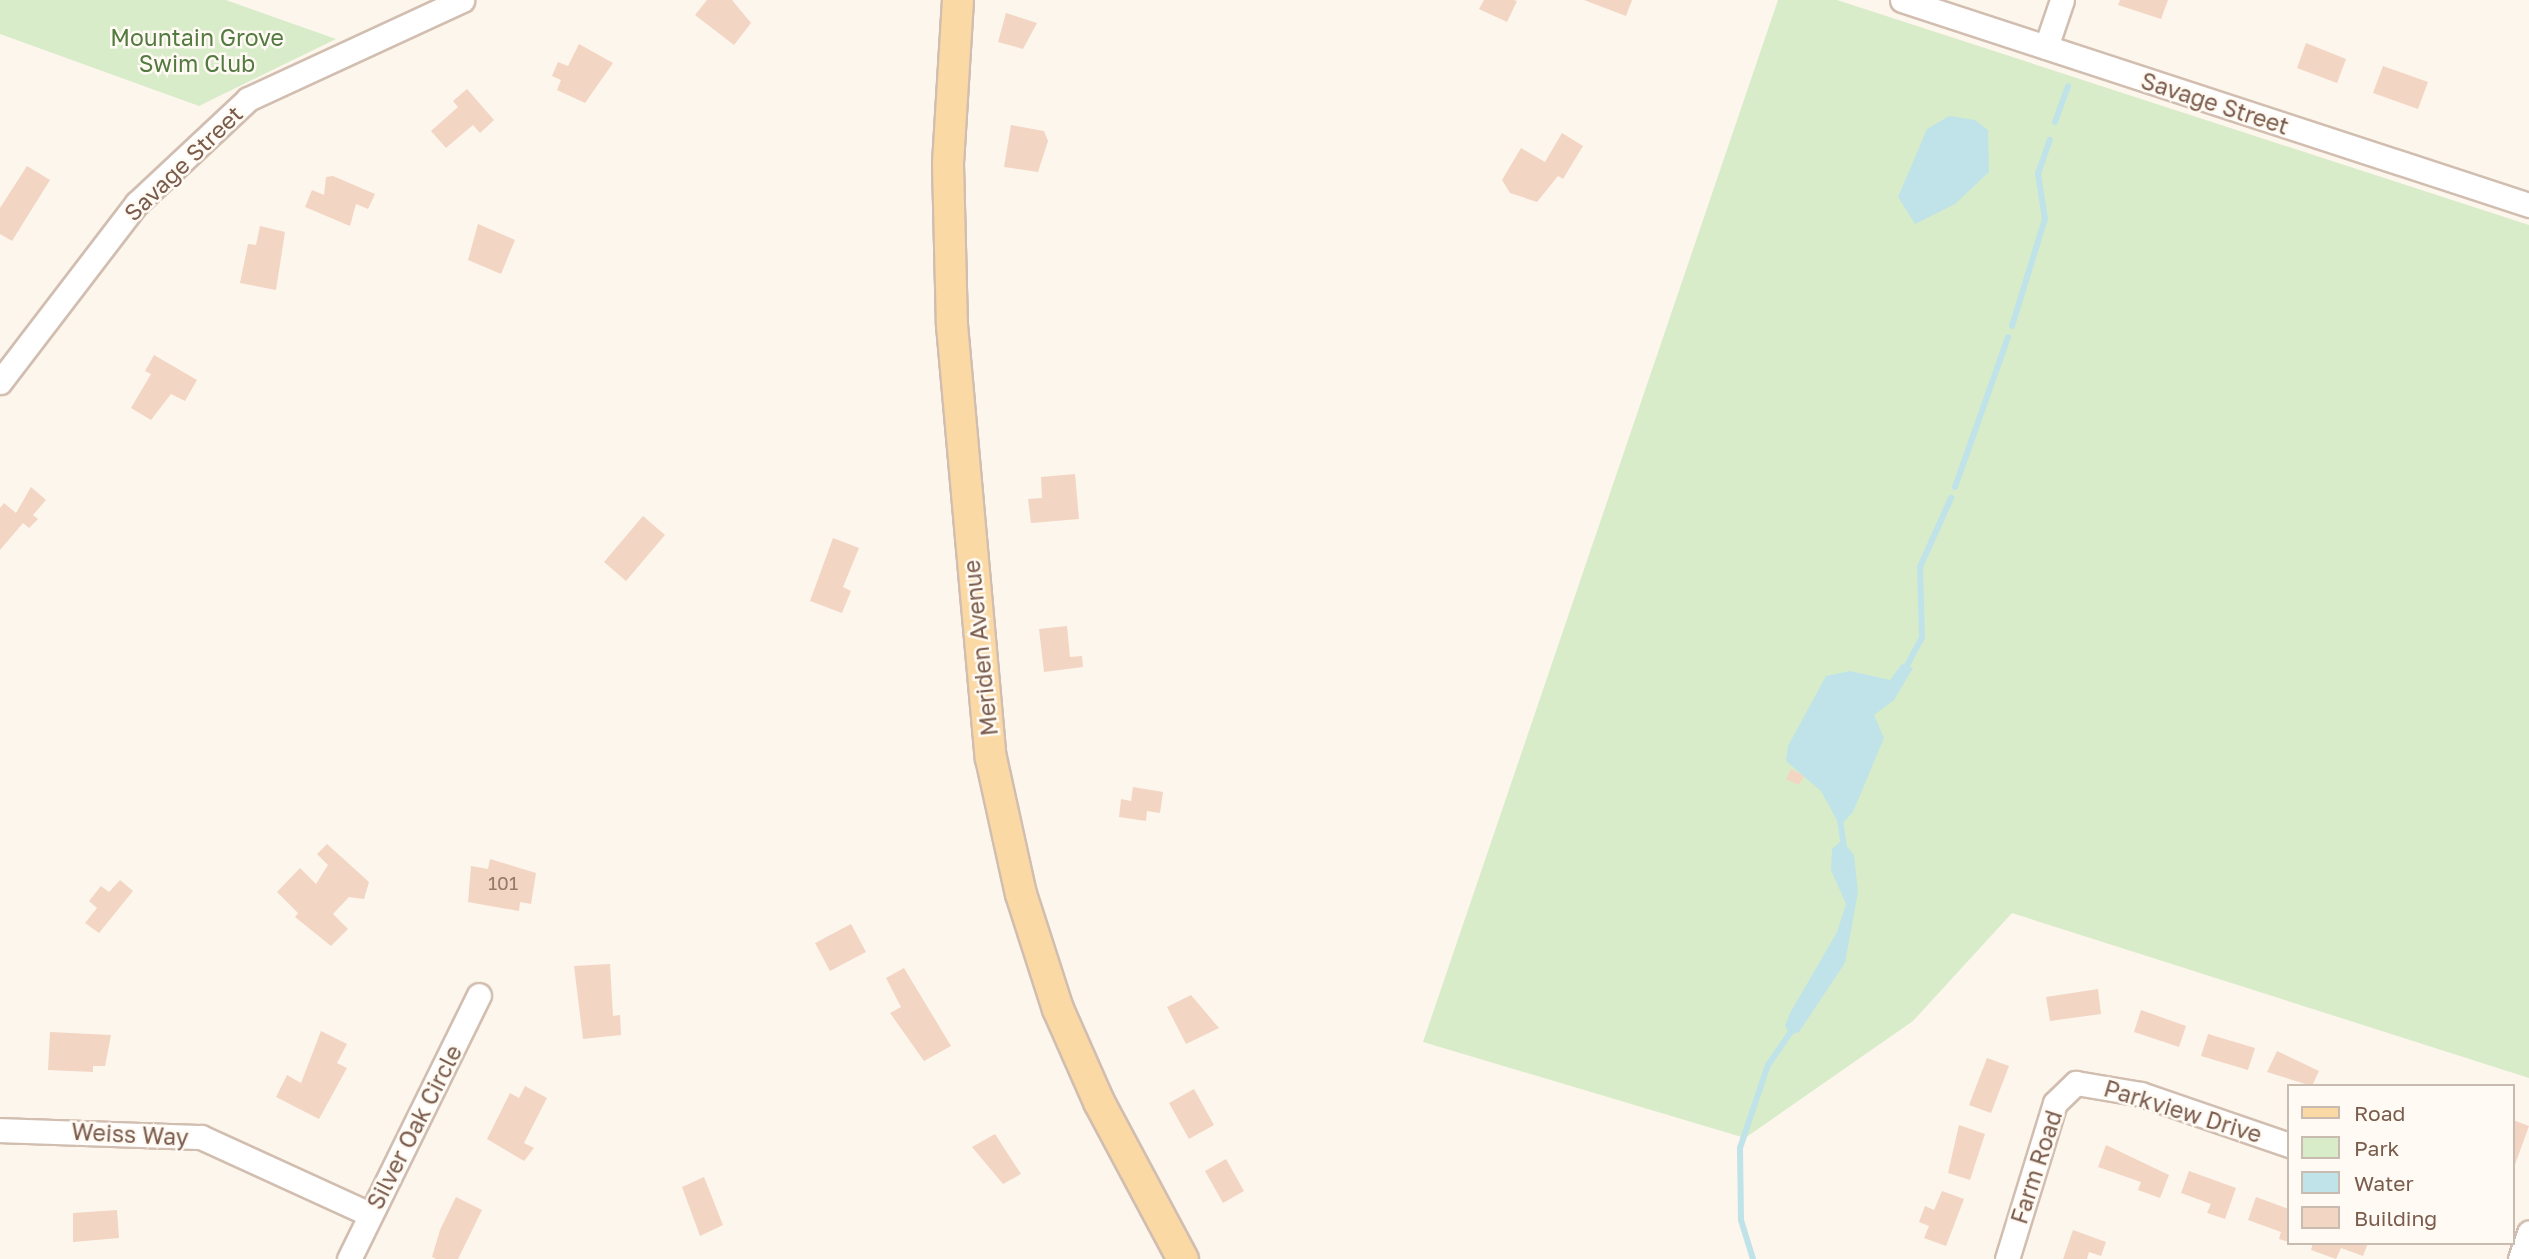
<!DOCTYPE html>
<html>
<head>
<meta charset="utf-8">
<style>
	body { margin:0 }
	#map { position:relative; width:2529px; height:1259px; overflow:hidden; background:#fdf6ec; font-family:"Golos Text",sans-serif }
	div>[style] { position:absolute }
	.green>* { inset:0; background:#d8ecc9 }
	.water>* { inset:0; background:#bfe3e8 }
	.stream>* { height:6px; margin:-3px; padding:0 3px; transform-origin:3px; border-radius:3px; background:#bfe3e8 }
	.building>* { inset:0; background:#f3d5c3 }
	.roads { filter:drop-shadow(2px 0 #d1beb0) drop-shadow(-2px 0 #d1beb0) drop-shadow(0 2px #d1beb0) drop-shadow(0 -2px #d1beb0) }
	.minor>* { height:23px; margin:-11.5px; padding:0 11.5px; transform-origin:11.5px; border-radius:11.5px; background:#fff }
	.major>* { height:30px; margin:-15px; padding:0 15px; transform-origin:15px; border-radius:15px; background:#fbd9a5 }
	span { translate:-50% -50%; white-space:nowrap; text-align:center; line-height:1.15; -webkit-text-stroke:5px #fffaf3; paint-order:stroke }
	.number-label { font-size:19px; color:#987a6a }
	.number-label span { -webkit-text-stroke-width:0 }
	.park-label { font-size:23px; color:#537a41 }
	.street-label { font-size:23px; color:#7a5c4d }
	.legend { position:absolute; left:2287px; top:1084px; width:228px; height:161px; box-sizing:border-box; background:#fffaf3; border:2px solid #cabbb1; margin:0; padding:9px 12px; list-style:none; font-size:21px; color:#7a5c4d }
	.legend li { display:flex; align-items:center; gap:14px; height:35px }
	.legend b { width:35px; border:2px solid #cabbb1 }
</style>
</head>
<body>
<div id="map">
	<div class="green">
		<div style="clip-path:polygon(0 0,226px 0,336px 39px,199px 106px,0 34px)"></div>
		<div style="clip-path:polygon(1778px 0,1837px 0,2529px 225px,2529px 1078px,2012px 913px,1913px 1021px,1745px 1138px,1423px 1042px)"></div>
	</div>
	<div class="water">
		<div style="clip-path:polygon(1949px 116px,1975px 120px,1988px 130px,1989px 172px,1955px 204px,1915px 224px,1898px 197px,1927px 129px)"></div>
		<div style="clip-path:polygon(1902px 664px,1913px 668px,1894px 700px,1874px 715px,1884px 738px,1853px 812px,1840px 826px,1821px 791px,1786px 761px,1788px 746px,1826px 676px,1850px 671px,1890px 680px)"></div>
		<div style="clip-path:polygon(1842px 840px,1854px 855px,1858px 892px,1845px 963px,1799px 1032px,1790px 1035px,1785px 1026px,1790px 1013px,1837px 932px,1846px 904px,1831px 870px,1832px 849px)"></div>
	</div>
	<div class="stream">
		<div style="left:2055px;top:122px;width:38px;rotate:-70deg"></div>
		<div style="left:2012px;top:326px;width:112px;rotate:-72.9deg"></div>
		<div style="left:2045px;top:219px;width:46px;rotate:-98.8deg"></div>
		<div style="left:2038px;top:174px;width:36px;rotate:-71deg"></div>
		<div style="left:1955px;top:487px;width:159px;rotate:-70.5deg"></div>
		<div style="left:1903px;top:673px;width:40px;rotate:-62deg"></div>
		<div style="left:1922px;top:638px;width:71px;rotate:-91.6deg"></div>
		<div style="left:1920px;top:567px;width:76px;rotate:-65.8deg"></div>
		<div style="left:1840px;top:819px;width:28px;rotate:82deg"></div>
		<div style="left:1753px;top:1259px;width:41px;rotate:-107.1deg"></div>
		<div style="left:1741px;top:1220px;width:72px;rotate:-90.8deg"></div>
		<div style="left:1740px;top:1148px;width:88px;rotate:-71.4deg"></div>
		<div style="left:1768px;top:1065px;width:44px;rotate:-55.2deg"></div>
	</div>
	<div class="building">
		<div style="clip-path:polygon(707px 0,732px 0,751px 23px,734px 45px,695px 15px)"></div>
		<div style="clip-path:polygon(1484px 0,1514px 0,1517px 1px,1507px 22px,1479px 9px)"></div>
		<div style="clip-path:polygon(1584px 0,1632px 0,1626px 16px)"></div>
		<div style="clip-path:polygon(2120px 0,2168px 0,2161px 19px,2118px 5px)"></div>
		<div style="clip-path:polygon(1006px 13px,1037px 23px,1023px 49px,998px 42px)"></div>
		<div style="clip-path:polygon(2306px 43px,2346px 59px,2337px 83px,2297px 68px)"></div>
		<div style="clip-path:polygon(579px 44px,613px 63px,585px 103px,557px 90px,561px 80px,552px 76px,558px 62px,568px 66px)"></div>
		<div style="clip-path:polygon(2383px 66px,2428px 82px,2418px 109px,2373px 93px)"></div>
		<div style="clip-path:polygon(467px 89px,494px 120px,480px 133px,473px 125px,446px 148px,431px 131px,458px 107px,453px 101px)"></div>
		<div style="clip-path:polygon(1011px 125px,1044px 131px,1048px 141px,1038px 172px,1004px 167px)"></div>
		<div style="clip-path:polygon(1562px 133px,1583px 146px,1563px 179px,1558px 176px,1537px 202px,1510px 193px,1502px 180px,1521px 148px,1545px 162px)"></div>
		<div style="clip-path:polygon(27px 166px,50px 180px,12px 241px,0 234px,0 208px)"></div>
		<div style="clip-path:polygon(333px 176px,375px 194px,368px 209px,356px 204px,350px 226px,305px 207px,312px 190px,324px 195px,326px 177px)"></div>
		<div style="clip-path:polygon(478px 224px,515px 240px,501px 274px,468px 260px)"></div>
		<div style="clip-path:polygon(260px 226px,285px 232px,276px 290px,240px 283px,248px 244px,256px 245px)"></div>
		<div style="clip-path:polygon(154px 355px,197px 380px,185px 401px,171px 394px,151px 420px,131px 408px,151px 374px,145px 371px)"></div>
		<div style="clip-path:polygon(1075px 474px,1079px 519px,1031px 523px,1028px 499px,1042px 498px,1041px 477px)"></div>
		<div style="clip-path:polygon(31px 487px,46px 500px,33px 515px,38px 519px,29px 528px,23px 523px,0 550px,0 508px,4px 503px,16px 513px)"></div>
		<div style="clip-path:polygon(643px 516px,665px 535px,626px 581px,604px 562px)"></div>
		<div style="clip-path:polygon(833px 538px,859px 548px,843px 587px,851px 591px,842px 613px,810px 601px)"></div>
		<div style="clip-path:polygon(1067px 626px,1070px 657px,1082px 656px,1083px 667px,1044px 672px,1039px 629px)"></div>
		<div style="clip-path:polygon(1791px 769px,1804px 776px,1799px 785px,1786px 779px)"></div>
		<div style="clip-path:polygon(1133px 787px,1163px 792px,1160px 813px,1147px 811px,1146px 821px,1119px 817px,1121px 799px,1131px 801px)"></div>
		<div style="clip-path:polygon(327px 844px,369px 882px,364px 899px,349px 897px,333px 914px,348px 929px,331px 946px,295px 917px,298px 913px,277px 892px,300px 868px,316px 884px,328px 865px,317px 854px)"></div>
		<div style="clip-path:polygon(490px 859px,536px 873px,531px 904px,520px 902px,519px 911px,468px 902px,471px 866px,488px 869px)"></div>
		<div style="clip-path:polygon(120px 880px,133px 891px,99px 933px,85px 923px,97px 908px,89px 901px,101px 886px,109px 892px)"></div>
		<div style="clip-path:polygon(851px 924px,866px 952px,830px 971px,815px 943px)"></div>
		<div style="clip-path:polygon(610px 964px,613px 1016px,620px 1015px,621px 1035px,583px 1039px,574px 966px)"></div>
		<div style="clip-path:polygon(904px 968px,951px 1046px,924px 1061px,890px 1013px,901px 1007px,886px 978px)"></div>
		<div style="clip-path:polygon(2098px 989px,2101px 1014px,2050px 1021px,2046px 997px)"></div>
		<div style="clip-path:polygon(1191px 995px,1219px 1028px,1186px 1044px,1167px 1007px)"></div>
		<div style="clip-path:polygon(2141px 1010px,2186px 1026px,2179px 1047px,2134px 1032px)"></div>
		<div style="clip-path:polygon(321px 1031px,347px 1044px,337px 1063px,347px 1068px,319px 1119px,276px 1097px,287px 1075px,301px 1083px)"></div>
		<div style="clip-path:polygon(50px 1032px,111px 1035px,105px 1066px,93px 1066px,93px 1072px,48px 1070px)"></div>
		<div style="clip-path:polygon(2208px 1034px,2255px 1048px,2248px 1070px,2201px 1056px)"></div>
		<div style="clip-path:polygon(2277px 1051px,2319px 1071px,2312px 1086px,2267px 1072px)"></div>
		<div style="clip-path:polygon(1987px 1058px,2009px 1066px,1991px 1113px,1969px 1105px)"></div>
		<div style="clip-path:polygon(525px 1086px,547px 1098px,524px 1143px,534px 1148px,524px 1161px,487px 1139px,510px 1093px,519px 1098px)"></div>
		<div style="clip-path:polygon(1194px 1089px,1214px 1125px,1189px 1139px,1169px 1103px)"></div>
		<div style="clip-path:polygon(2513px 1120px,2529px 1126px,2513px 1170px)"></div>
		<div style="clip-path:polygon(1959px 1125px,1985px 1134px,1970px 1180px,1948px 1173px)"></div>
		<div style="clip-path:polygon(995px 1134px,1021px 1174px,1003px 1184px,972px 1147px)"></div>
		<div style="clip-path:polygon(2106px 1145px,2169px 1175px,2160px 1198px,2138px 1190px,2141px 1182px,2098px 1167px)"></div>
		<div style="clip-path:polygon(1226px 1159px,1244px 1191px,1223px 1203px,1205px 1171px)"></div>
		<div style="clip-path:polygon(2189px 1171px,2236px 1188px,2225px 1219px,2207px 1213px,2211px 1204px,2181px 1193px)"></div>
		<div style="clip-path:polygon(704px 1177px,723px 1225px,700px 1236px,682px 1187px)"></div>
		<div style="clip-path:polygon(1942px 1191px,1964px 1199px,1946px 1246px,1924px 1238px,1929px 1226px,1919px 1222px,1925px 1206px,1934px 1210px)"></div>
		<div style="clip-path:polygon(456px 1197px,482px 1210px,458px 1259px,436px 1259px,432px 1257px,440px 1230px)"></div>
		<div style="clip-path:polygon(2256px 1197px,2289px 1209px,2289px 1242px,2279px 1239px,2281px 1232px,2248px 1220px)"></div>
		<div style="clip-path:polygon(117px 1210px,119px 1238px,73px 1242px,73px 1213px)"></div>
		<div style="clip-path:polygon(2073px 1230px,2106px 1242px,2101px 1256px,2089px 1252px,2087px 1259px,2063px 1259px)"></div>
		<div style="clip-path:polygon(2313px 1243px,2368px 1243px,2363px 1256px,2341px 1248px,2336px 1259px,2311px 1250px)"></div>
	</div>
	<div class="roads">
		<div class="minor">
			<div style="left:1902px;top:0;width:660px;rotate:18.11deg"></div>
			<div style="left:2046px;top:47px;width:50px;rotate:-71.2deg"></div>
			<div style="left:0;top:382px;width:225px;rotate:-52.6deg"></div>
			<div style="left:137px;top:203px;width:152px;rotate:-43.1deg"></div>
			<div style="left:248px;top:99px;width:236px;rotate:-24.8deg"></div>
			<div style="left:0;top:1130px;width:201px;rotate:2deg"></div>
			<div style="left:201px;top:1137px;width:185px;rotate:24.6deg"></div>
			<div style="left:349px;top:1259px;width:294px;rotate:-63.8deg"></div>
			<div style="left:2007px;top:1259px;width:163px;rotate:-72.9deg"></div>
			<div style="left:2055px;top:1103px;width:29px;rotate:-44deg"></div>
			<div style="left:2076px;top:1083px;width:66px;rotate:9.6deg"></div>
			<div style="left:2141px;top:1094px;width:157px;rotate:19deg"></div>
			<div style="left:2520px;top:1259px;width:28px;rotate:-71deg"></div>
		</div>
		<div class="major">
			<div style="left:958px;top:0;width:164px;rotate:93.5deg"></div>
			<div style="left:948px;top:164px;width:161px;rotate:88.6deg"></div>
			<div style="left:952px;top:325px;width:435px;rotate:84.9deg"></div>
			<div style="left:991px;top:758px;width:139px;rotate:77.6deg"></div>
			<div style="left:1021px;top:894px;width:121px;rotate:72.2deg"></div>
			<div style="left:1058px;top:1009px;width:102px;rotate:66.2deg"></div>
			<div style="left:1099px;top:1102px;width:178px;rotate:61.9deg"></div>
		</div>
	</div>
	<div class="number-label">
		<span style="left:503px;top:883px">101</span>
	</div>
	<div class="park-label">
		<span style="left:197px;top:50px">Mountain Grove<br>Swim Club</span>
	</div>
	<div class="street-label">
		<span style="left:2215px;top:103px;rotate:18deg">Savage Street</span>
		<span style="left:183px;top:163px;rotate:-44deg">Savage Street</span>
		<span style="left:980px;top:648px;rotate:-96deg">Meriden Avenue</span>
		<span style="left:2183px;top:1111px;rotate:17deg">Parkview Drive</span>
		<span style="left:414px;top:1127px;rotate:-63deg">Silver Oak Circle</span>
		<span style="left:130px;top:1134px;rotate:3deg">Weiss Way</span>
		<span style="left:2036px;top:1167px;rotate:-72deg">Farm Road</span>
	</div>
	<ul class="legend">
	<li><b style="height:9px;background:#fbd9a5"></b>Road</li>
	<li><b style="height:19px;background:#d8ecc9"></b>Park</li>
	<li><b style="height:19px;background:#bfe3e8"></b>Water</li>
	<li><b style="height:19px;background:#f3d5c3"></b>Building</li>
	</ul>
</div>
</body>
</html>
